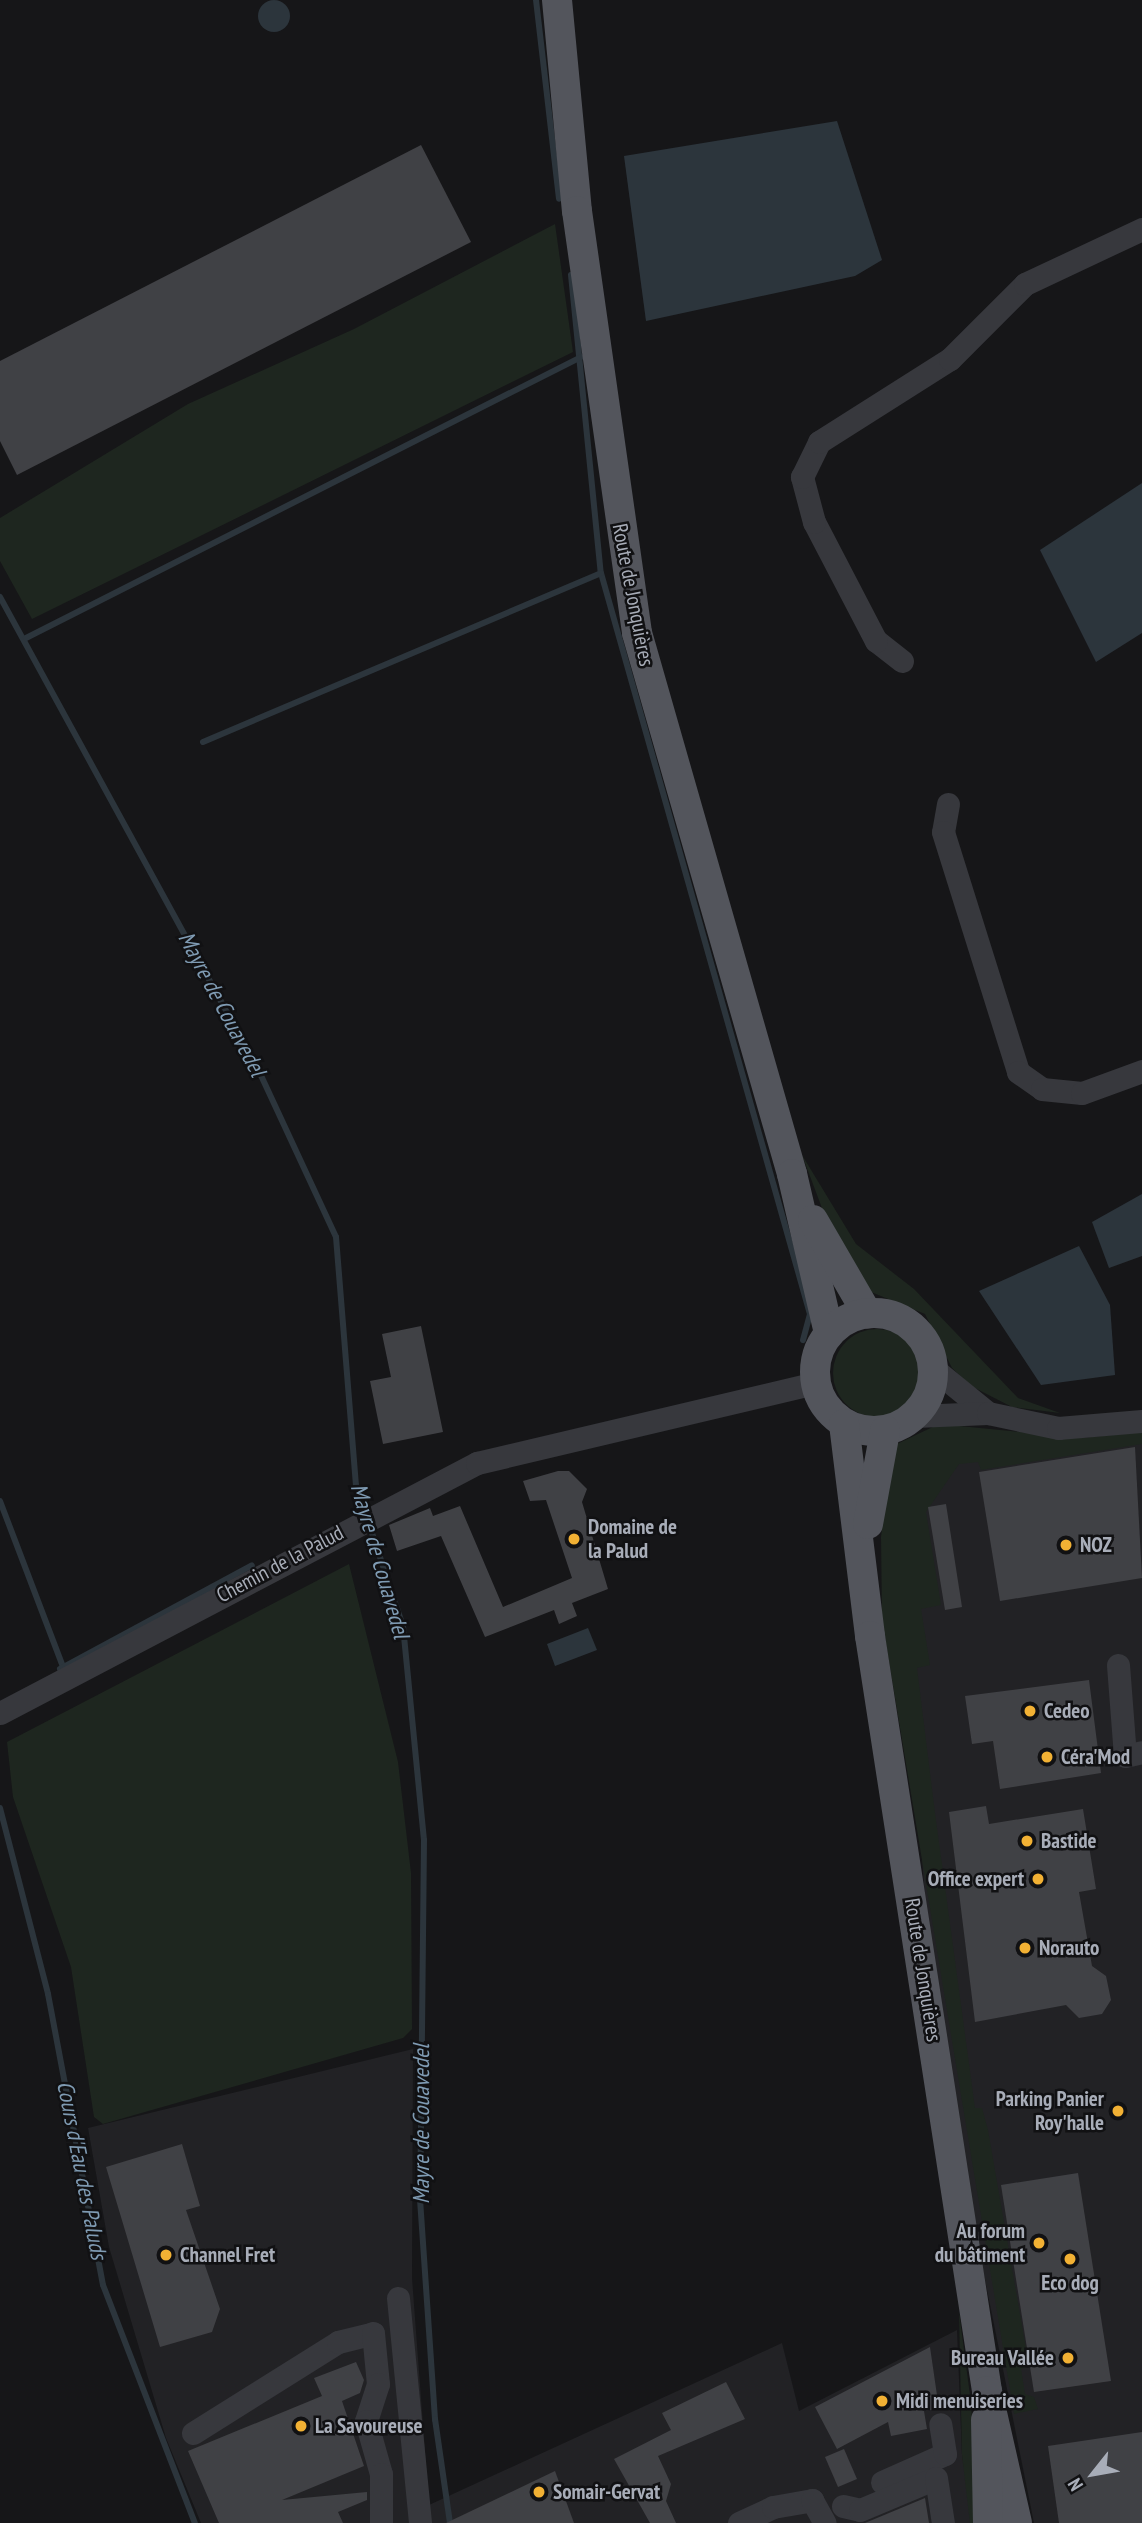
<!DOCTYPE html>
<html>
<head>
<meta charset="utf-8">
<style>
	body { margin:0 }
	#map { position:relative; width:1142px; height:2523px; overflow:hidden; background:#161618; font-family:"PT Sans Narrow",sans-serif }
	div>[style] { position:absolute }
	.built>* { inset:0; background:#222225 }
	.green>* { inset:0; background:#1e261f }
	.round { border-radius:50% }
	.water>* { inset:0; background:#2c353c }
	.stream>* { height:6px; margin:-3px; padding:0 3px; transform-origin:3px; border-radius:3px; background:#2c353c }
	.building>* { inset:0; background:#404145 }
	.minor>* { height:23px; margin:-11.5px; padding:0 11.5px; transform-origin:11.5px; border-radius:11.5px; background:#37383d }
	.major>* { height:30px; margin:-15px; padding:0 15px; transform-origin:15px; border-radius:15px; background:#53555c }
	.major>.ring { margin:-15px; padding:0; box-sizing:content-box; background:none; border:30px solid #53555c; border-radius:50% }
	.dots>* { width:19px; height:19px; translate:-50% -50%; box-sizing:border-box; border:4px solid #111113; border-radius:50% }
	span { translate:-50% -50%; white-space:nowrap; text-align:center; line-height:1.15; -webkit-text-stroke:5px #111113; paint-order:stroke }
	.street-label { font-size:21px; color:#a8adb8 }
	.poi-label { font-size:21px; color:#a8adb8; font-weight:700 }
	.left { translate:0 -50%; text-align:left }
	.right { translate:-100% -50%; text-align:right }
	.water-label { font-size:23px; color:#7f9bb3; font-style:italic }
	.north { position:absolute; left:1058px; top:2439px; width:70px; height:70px; -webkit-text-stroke:5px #111113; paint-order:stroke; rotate:239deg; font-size:19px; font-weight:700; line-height:28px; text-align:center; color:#a8adb8 }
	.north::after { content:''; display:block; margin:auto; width:24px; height:32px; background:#a8adb8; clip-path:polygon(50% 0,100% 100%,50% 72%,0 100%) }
</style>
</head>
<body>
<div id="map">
	<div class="built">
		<div style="clip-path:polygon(1142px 1434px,1142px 2523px,1034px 2523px,978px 2245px,925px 1897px,891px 1453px)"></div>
		<div style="clip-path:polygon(413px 2049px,412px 2278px,429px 2505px,782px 2343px,799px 2411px,957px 2330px,962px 2455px,973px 2523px,201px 2523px,166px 2438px,109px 2247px,88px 2128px)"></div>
	</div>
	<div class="green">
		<div style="clip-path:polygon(555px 224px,573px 352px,32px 619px,0 561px,0 518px,188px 404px,354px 329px)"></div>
		<div style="clip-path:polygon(802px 1155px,856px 1244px,914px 1289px,1018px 1398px,1060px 1413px,1012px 1407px,971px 1386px,952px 1368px,925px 1314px,871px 1292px,828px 1224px)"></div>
		<div class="round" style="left:833px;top:1329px;width:88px;height:88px"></div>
		<div style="clip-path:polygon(939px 1424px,1082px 1438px,1142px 1432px,1142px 1444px,981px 1470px,978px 1462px,959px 1464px,926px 1512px,941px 1605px,921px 1609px,930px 1665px,917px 1668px,935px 1813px,975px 2108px,982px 2108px,988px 2130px,1029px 2366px,1021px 2369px,1025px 2394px,1034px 2397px,1038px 2409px,1014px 2414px,882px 1619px,881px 1537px,891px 1453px,897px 1444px)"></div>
		<div style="clip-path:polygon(349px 1564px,398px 1762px,411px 1873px,412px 2029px,403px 2038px,103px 2124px,94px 2117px,71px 1967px,13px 1797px,7px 1742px)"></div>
		<div style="clip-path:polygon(959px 2312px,971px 2403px,978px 2523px,970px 2523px,962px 2455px)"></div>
	</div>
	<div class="water">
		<div class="round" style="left:258px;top:0;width:32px;height:32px"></div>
		<div style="clip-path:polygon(837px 121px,882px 260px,855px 276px,646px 321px,624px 156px)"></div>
		<div style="clip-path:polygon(1142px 483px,1142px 633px,1096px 662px,1040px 550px)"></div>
		<div style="clip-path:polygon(1142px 1194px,1142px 1256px,1109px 1268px,1092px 1222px)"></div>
		<div style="clip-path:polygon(1079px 1246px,1110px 1305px,1115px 1375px,1041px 1385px,979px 1291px)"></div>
		<div style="clip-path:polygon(588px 1628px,597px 1650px,555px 1666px,547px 1644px)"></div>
	</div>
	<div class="stream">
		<div style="left:536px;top:0;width:200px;rotate:83.4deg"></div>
		<div style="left:571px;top:275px;width:300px;rotate:84.3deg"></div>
		<div style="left:601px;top:573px;width:770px;rotate:74.25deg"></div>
		<div style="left:810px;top:1314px;width:27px;rotate:105deg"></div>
		<div style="left:0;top:597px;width:538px;rotate:61.34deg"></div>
		<div style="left:258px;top:1069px;width:185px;rotate:65.1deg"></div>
		<div style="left:336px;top:1237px;width:249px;rotate:85.4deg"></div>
		<div style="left:356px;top:1485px;width:149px;rotate:71.6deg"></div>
		<div style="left:403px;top:1626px;width:215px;rotate:84.4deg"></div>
		<div style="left:424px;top:1840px;width:359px;rotate:90.6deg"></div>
		<div style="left:420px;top:2199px;width:221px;rotate:86.1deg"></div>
		<div style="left:435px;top:2419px;width:105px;rotate:81.8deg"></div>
		<div style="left:26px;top:638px;width:622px;rotate:-26.85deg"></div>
		<div style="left:203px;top:742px;width:432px;rotate:-23deg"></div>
		<div style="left:0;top:1501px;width:178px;rotate:69.2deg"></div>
		<div style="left:60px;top:1669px;width:218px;rotate:-28.4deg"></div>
		<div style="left:0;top:1808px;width:192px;rotate:75.5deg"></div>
		<div style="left:48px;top:1994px;width:296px;rotate:79.3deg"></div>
		<div style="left:103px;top:2285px;width:255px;rotate:68.9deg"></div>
	</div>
	<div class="building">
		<div style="clip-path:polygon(421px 145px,471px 242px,17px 475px,0 441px,0 361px)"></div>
		<div style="clip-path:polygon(421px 1326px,443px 1432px,383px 1444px,370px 1381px,391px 1377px,382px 1334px)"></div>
		<div style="clip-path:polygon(1135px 1447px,1142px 1578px,1000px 1601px,979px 1472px)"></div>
		<div style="clip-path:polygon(558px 1471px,569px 1471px,587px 1489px,582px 1502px,608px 1589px,572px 1603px,577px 1616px,559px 1624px,554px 1610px,485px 1637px,441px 1536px,397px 1551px,389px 1525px,430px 1508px,433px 1516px,460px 1506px,503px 1607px,572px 1578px,546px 1500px,530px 1501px,523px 1481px)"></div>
		<div style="clip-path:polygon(946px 1504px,962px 1607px,945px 1610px,928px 1507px)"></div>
		<div style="clip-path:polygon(1089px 1680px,1101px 1773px,1000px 1789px,993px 1741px,972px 1744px,965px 1696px)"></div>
		<div style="clip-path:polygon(986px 1806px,989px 1824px,1083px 1809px,1096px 1889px,1079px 1892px,1092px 1966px,1106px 1976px,1111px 2000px,1102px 2014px,1079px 2018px,1066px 2005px,975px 2022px,949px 1812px)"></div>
		<div style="clip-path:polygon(182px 2144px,200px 2206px,186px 2210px,220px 2309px,212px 2332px,160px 2347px,106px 2167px)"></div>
		<div style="clip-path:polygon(1078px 2173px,1111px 2381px,1034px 2392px,1001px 2185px)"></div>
		<div style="clip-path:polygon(930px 2347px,939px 2409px,924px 2411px,927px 2429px,891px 2436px,888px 2422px,837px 2449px,815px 2407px)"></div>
		<div style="clip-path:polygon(356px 2362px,364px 2380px,360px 2393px,342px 2401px,364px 2466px,282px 2500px,367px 2492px,367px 2500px,338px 2512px,343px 2523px,219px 2523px,188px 2451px,322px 2396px,314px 2378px)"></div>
		<div style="clip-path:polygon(726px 2382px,745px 2419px,658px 2456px,671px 2484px,666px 2501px,676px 2523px,650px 2523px,614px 2459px,671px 2430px,662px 2413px)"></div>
		<div style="clip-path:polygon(1142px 2432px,1142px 2523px,1059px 2523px,1048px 2446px)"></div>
		<div style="clip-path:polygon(844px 2449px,857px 2479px,838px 2487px,825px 2457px)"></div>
		<div style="clip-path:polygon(555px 2471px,574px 2523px,446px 2523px)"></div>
		<div style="clip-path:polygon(925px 2498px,929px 2523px,865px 2523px)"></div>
	</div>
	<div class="minor">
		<div style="left:902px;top:661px;width:33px;rotate:-142deg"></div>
		<div style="left:876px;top:641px;width:134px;rotate:-117.5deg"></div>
		<div style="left:814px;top:522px;width:47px;rotate:-104.9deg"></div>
		<div style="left:802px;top:477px;width:39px;rotate:-64deg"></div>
		<div style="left:819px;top:442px;width:155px;rotate:-32.4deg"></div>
		<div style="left:950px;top:359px;width:106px;rotate:-45deg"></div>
		<div style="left:1025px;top:284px;width:129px;rotate:-25.2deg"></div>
		<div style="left:948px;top:804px;width:28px;rotate:100deg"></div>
		<div style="left:943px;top:832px;width:251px;rotate:72.6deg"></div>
		<div style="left:1018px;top:1072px;width:29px;rotate:35deg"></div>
		<div style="left:1042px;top:1089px;width:40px;rotate:5.7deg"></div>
		<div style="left:1082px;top:1093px;width:64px;rotate:-20.1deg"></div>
		<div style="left:934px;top:1369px;width:70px;rotate:39.2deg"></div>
		<div style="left:915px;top:1416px;width:73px;rotate:-2.4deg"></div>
		<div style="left:988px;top:1413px;width:72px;rotate:12.1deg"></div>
		<div style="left:1058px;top:1428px;width:84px;rotate:-4.8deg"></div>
		<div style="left:1118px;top:1665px;width:91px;rotate:85.6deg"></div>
		<div style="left:1125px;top:1756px;width:17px;rotate:-13deg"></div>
		<div style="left:0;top:1713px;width:539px;rotate:-27.66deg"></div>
		<div style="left:477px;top:1463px;width:347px;rotate:-13.3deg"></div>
		<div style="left:398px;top:2298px;width:226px;rotate:84.4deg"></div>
		<div style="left:193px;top:2433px;width:171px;rotate:-32.1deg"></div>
		<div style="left:338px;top:2342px;width:36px;rotate:-14deg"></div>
		<div style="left:373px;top:2333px;width:51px;rotate:84.4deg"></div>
		<div style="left:378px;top:2384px;width:39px;rotate:108deg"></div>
		<div style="left:366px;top:2421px;width:55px;rotate:74.2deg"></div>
		<div style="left:381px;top:2474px;width:49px;rotate:90deg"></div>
		<div style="left:882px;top:2482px;width:69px;rotate:-24deg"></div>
		<div style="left:945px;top:2454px;width:30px;rotate:-99deg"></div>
		<div style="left:843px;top:2506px;width:17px;rotate:13deg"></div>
		<div style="left:860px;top:2510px;width:82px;rotate:-22.8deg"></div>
		<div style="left:936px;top:2478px;width:46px;rotate:81.2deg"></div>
		<div style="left:739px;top:2523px;width:38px;rotate:-25deg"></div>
		<div style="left:773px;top:2507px;width:40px;rotate:-10deg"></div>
		<div style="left:812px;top:2500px;width:26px;rotate:61deg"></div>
	</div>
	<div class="major">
		<div style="left:557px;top:0;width:212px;rotate:84.6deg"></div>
		<div style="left:577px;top:211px;width:426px;rotate:81.9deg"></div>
		<div style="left:637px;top:633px;width:563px;rotate:74.01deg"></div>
		<div style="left:792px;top:1174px;width:163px;rotate:76.9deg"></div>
		<div style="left:813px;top:1220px;width:108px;rotate:59.9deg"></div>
		<div class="ring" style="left:815px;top:1313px;width:88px;height:88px"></div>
		<div style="left:844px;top:1424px;width:214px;rotate:83deg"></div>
		<div style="left:870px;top:1636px;width:764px;rotate:81.19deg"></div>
		<div style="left:987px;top:2391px;width:135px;rotate:77.2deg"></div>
		<div style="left:868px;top:1524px;width:95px;rotate:-79.6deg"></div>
		<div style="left:986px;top:2420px;width:103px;rotate:88.9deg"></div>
	</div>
	<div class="dots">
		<div style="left:574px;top:1539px;background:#f2b134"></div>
		<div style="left:1066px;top:1545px;background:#f2b134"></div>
		<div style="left:1030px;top:1711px;background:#f2b134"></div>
		<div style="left:1047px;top:1757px;background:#f2b134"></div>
		<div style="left:1027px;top:1841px;background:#f2b134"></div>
		<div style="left:1038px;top:1879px;background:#f2b134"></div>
		<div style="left:1025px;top:1948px;background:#f2b134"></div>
		<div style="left:1118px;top:2111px;background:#f2b134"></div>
		<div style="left:1039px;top:2243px;background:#f2b134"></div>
		<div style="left:166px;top:2255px;background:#f2b134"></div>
		<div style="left:1070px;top:2259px;background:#f2b134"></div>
		<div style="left:1068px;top:2358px;background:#f2b134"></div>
		<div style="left:882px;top:2401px;background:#f2b134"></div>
		<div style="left:301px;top:2426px;background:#f2b134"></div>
		<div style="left:539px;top:2492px;background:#f2b134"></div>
	</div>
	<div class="street-label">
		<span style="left:633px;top:595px;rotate:79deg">Route de Jonquières</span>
		<span style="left:280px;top:1564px;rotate:-28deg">Chemin de la Palud</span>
		<span style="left:923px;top:1970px;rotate:81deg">Route de Jonquières</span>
	</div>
	<div class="poi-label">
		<span class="left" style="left:588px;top:1539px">Domaine de<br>la Palud</span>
		<span class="left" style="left:1080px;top:1545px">NOZ</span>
		<span class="left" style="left:1044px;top:1711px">Cedeo</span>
		<span class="left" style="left:1061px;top:1757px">Céra'Mod</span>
		<span class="left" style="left:1041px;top:1841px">Bastide</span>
		<span class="right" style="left:1024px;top:1879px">Office expert</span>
		<span class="left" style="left:1039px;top:1948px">Norauto</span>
		<span class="right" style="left:1104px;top:2111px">Parking Panier<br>Roy'halle</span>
		<span class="right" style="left:1025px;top:2243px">Au forum<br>du bâtiment</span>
		<span class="left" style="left:180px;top:2255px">Channel Fret</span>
		<span style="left:1070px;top:2283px">Eco dog</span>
		<span class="right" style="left:1054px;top:2358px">Bureau Vallée</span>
		<span class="left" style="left:896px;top:2401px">Midi menuiseries</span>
		<span class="left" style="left:315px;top:2426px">La Savoureuse</span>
		<span class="left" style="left:553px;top:2492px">Somair-Gervat</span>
	</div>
	<div class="water-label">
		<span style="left:222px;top:1004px;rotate:62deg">Mayre de Couavedel</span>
		<span style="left:380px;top:1561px;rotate:74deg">Mayre de Couavedel</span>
		<span style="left:421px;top:2124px;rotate:-90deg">Mayre de Couavedel</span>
		<span style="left:82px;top:2170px;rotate:79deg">Cours d'Eau des Paluds</span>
	</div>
	<div class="north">N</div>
</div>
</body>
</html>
